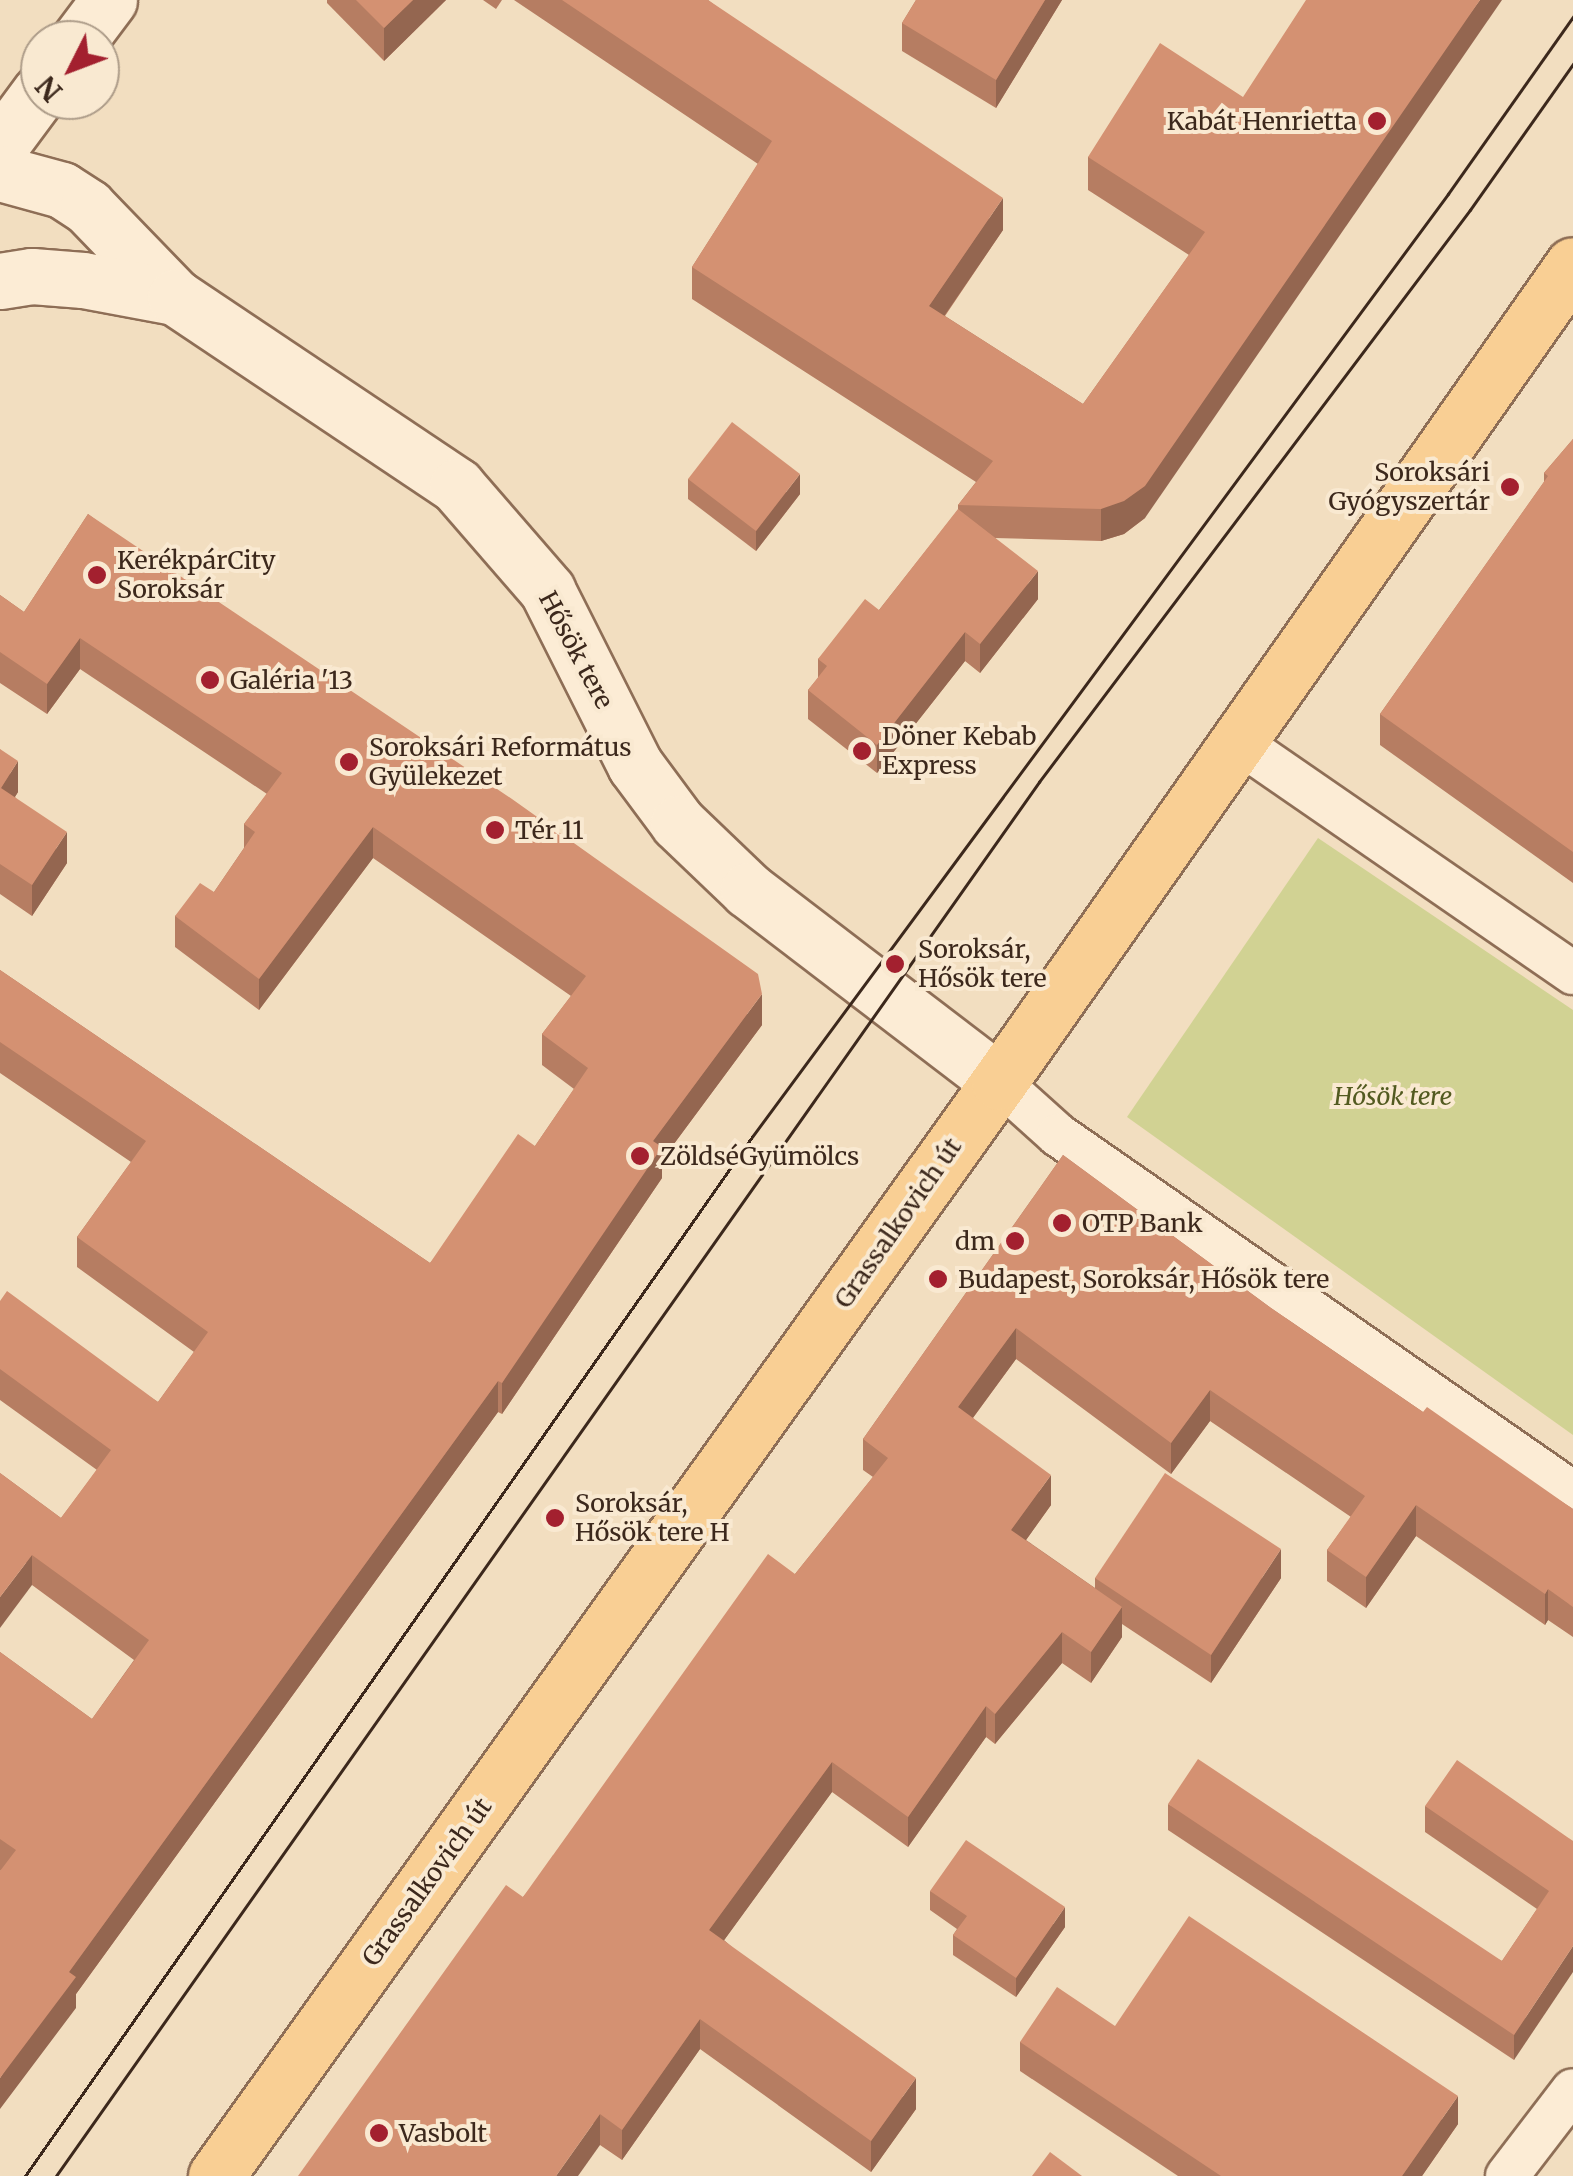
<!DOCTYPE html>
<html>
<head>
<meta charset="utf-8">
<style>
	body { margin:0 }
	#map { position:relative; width:1573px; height:2176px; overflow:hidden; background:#f2dec0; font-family:Merriweather,serif }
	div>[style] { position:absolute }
	.green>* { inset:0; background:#d1d293 }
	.roads { filter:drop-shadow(2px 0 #8e6e56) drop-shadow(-2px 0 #8e6e56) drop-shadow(0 2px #8e6e56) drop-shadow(0 -2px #8e6e56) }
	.street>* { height:42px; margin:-21px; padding:0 21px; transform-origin:21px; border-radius:21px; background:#fcecd5 }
	.secondary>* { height:55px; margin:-27.5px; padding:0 27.5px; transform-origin:27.5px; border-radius:27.5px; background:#fcecd5 }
	.primary>* { height:55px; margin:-27.5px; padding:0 27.5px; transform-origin:27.5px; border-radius:27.5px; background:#f9cf94 }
	.tram>* { height:2.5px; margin:-1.25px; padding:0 1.25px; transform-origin:1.25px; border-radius:1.25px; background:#3c281c }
	.wall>* { inset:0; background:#b67d62 }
	.shaded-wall>* { inset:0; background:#946650 }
	.building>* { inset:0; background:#d49172 }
	.dots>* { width:28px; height:28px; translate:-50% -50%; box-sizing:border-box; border:5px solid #f9e9d1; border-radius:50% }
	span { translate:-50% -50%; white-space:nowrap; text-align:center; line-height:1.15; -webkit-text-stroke:8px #f9e9d1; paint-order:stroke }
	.poi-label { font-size:25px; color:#3c281c }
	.right { translate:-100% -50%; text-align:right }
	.left { translate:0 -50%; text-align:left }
	.street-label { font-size:25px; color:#3c281c }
	.park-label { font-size:25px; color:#525a20; font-style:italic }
	.north { position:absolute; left:20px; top:20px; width:100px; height:100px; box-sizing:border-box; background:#f9e9d1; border:2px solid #ad9c89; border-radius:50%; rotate:228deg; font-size:28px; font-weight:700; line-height:40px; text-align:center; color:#3c281c }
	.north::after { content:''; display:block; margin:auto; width:35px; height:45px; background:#a3202f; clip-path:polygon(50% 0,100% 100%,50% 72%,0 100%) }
</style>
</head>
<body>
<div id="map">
	<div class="green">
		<div style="clip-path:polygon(1318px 838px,1573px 1010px,1573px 1435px,1127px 1117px)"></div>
	</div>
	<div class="roads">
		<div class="street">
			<div style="left:1238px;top:742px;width:407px;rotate:34.6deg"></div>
			<div style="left:999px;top:1082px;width:79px;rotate:41.9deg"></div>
			<div style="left:1058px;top:1135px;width:627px;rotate:34.8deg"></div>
			<div style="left:1507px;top:2176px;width:108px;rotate:-52.5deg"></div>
		</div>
		<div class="secondary">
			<div style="left:79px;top:40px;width:50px;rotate:-53.1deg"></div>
			<div style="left:0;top:146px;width:67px;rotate:-53.5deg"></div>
			<div style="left:0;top:173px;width:64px;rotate:15.3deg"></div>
			<div style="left:62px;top:190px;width:31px;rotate:33deg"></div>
			<div style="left:88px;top:207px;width:125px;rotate:46deg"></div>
			<div style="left:0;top:281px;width:32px;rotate:-9deg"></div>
			<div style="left:32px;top:276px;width:51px;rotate:4.5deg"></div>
			<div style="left:83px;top:280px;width:94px;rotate:10.5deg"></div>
			<div style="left:175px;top:297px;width:339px;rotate:33.8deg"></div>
			<div style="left:457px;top:486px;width:138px;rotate:49.1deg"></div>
			<div style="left:547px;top:590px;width:196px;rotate:63.3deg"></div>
			<div style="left:635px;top:765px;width:72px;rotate:53.4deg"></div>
			<div style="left:678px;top:823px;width:97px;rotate:43.7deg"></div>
			<div style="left:748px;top:890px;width:316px;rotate:37.4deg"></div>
		</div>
		<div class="primary">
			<div style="left:216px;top:2176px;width:1345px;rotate:-54.41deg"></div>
			<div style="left:999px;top:1082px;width:998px;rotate:-54.91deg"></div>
		</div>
	</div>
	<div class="tram">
		<div style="left:25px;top:2176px;width:1268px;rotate:-55.02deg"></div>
		<div style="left:752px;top:1137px;width:1172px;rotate:-53.57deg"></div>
		<div style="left:1448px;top:194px;width:217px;rotate:-54.8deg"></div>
		<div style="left:56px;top:2176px;width:1706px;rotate:-54.81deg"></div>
		<div style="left:1039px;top:782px;width:716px;rotate:-53deg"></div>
		<div style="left:1470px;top:210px;width:179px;rotate:-54.8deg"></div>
	</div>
	<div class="wall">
		<div style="clip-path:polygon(327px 0,446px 0,384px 61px,327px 3px)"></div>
		<div style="clip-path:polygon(483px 0,502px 0,496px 9px)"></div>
		<div style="clip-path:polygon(514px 0,708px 0,1003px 230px,945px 316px,1083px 404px,1189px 255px,1088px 190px,1088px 157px,1243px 97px,1145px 518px,1124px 534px,1101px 541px,995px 538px,1038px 599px,980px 673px,965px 661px,877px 773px,808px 719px,808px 690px,818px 678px,818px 659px,879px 610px,958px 510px,958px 505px,976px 482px,692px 299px,692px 267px,758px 164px)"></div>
		<div style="clip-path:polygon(916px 0,1062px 0,996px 108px,902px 51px,902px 23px)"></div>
		<div style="clip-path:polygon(1573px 439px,1573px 883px,1380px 745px,1380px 714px,1544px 482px,1544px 473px)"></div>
		<div style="clip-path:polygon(688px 479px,800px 494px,756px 551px,688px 499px)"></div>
		<div style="clip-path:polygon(88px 514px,762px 1025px,662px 1160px,662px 1178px,502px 1414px,498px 1412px,76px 1994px,76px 2008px,0 1870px,0 1652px,92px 1719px,134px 1660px,32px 1585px,0 1473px,61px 1518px,97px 1470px,0 1400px,0 1301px,158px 1402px,194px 1352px,77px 1267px,77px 1237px,131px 1162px,0 1073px,0 970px,430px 1263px,535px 1146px,574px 1089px,542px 1065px,542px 1034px,571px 996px,373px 858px,259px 1010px,175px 947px,175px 916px,214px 892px,244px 848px,244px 824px,267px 794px,80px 669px,47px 714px,0 683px,0 595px,24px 612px)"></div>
		<div style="clip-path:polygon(0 749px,18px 792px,15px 797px,67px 863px,32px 916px,0 894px)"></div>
		<div style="clip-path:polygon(1063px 1155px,1271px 1308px,1423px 1412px,1573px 1509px,1573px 1637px,1548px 1620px,1545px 1625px,1416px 1536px,1366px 1608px,1327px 1581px,1327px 1550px,1351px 1517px,1210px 1421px,1171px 1474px,1016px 1359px,973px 1418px,1051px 1505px,1026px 1540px,1095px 1588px,1095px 1578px,1281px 1578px,1211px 1683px,1122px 1624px,1122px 1637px,1091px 1683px,1062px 1663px,995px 1744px,986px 1737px,908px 1847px,832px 1792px,724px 1940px,916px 2109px,871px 2172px,700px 2049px,622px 2160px,600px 2145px,523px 1897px,795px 1574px,873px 1477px,863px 1470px,863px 1439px)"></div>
		<div style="clip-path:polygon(1168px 1804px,1502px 1961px,1537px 1909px,1425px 1832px,1425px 1806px,1573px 1841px,1514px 2060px,1168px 1830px)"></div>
		<div style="clip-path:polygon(930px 1891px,1065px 1927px,1016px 1997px,953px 1955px,953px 1935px,957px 1929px,930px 1910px)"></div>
		<div style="clip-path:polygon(1115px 2026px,1458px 2124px,1422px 2176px,1178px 2176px,1020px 2071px,1020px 2042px)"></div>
	</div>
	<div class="shaded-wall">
		<div style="clip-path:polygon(413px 0,446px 0,384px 61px,384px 28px)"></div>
		<div style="clip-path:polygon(1045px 0,1062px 0,996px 108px,996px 80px)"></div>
		<div style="clip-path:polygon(1480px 0,1502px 0,1145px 518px,1124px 534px,1101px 541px,1101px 509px)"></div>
		<div style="clip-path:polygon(1003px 198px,1003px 230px,929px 338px,929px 306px)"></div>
		<div style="clip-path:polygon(800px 474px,800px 494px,756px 551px,756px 531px)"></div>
		<div style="clip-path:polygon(1038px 571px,1038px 599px,980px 673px,980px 644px)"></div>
		<div style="clip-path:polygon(965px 632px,965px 661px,877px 773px,877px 745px)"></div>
		<div style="clip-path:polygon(80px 638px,80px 669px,47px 714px,47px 684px)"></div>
		<div style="clip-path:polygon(18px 761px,18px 792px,1px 818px,1px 788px)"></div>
		<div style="clip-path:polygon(373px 827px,373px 858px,259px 1010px,259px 979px)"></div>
		<div style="clip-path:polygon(67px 832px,67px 863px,32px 916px,32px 885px)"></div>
		<div style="clip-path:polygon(762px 994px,762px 1025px,662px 1160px,662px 1178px,502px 1414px,502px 1383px,653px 1141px)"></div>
		<div style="clip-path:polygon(1016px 1328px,1016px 1359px,958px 1438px,958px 1407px)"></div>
		<div style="clip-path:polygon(498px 1381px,498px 1412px,76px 1994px,76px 2008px,0 2109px,0 2078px,69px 1972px)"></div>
		<div style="clip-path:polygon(1210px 1390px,1210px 1421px,1171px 1474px,1171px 1443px)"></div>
		<div style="clip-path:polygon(1051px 1475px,1051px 1505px,1011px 1561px,1011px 1530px)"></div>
		<div style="clip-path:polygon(1416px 1505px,1416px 1536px,1366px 1608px,1366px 1577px)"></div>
		<div style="clip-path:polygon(1281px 1549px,1281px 1578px,1211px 1683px,1211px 1655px)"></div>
		<div style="clip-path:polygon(32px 1555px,32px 1585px,0 1628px,0 1597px)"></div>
		<div style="clip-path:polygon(1548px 1589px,1548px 1620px,1545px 1625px,1545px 1594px)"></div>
		<div style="clip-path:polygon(1122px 1607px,1122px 1637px,1091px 1683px,1091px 1652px)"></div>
		<div style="clip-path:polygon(1062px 1632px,1062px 1663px,995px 1744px,995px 1714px)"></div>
		<div style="clip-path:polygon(986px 1706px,986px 1737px,908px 1847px,908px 1817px)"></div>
		<div style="clip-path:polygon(832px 1762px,832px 1792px,709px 1961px,709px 1930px)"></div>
		<div style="clip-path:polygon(1065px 1907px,1065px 1927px,1016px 1997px,1016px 1978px)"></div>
		<div style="clip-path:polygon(1573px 1946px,1573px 1972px,1514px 2060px,1514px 2035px)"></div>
		<div style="clip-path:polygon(700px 2019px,700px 2049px,622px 2160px,622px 2130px)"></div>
		<div style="clip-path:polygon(916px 2078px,916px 2109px,871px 2172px,871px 2141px)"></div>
		<div style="clip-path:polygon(1458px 2096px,1458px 2124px,1422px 2176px,1402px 2176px)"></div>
		<div style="clip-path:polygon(600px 2114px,600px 2145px,578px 2176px,556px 2176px)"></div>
	</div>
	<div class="building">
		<div style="clip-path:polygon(356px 0,413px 0,384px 28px)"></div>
		<div style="clip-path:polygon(562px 0,708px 0,1003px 198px,929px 306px,1083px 404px,1205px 232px,1088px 157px,1160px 43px,1243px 97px,1306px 0,1480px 0,1145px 486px,1124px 501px,1101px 509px,958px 505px,993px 461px,692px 267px,772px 141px)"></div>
		<div style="clip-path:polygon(916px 0,1045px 0,996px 80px,902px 23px)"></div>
		<div style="clip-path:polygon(732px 422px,800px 474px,756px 531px,688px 479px)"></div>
		<div style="clip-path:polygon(1573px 439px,1573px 852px,1380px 714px,1548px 476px,1544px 473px)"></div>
		<div style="clip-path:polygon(958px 509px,1038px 571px,980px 644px,965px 632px,877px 745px,808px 690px,827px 666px,818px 659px,865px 599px,879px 610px)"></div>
		<div style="clip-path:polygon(88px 514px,512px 799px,758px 974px,762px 994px,653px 1141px,662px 1147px,502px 1383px,498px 1381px,69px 1972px,76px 1977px,0 2078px,0 1871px,16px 1850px,0 1839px,0 1652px,92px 1719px,149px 1640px,32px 1555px,0 1597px,0 1473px,61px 1518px,111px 1450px,0 1369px,0 1301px,7px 1291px,158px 1402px,208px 1332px,77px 1237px,146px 1141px,0 1042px,0 970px,430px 1263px,518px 1134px,535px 1146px,588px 1068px,542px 1034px,586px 976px,373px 827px,259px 979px,175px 916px,200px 883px,214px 892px,255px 832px,244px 824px,282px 773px,80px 638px,47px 684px,0 652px,0 595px,24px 612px)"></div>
		<div style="clip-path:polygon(0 749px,18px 761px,1px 788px,67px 832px,32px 885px,0 864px)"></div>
		<div style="clip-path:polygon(1063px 1155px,1271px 1308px,1423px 1412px,1427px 1407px,1573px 1509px,1573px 1607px,1548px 1589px,1545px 1594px,1416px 1505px,1366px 1577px,1327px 1550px,1365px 1496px,1210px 1390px,1171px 1443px,1016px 1328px,958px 1407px,1051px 1475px,1011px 1530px,1122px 1607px,1091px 1652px,1062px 1632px,995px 1714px,986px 1706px,908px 1817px,832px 1762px,709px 1930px,916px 2078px,871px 2141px,700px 2019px,622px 2130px,600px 2114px,556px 2176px,298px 2176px,506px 1885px,523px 1897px,768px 1554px,795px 1574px,888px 1458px,863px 1439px)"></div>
		<div style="clip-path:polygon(1165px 1473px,1281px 1549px,1211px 1655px,1095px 1578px)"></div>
		<div style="clip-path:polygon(1198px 1759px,1502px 1961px,1549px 1891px,1425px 1806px,1457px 1760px,1573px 1841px,1573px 1946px,1514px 2035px,1168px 1804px)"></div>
		<div style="clip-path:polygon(966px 1840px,1065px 1907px,1016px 1978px,953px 1935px,967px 1916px,930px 1891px)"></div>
		<div style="clip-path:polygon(1189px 1916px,1458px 2096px,1402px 2176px,1221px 2176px,1020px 2042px,1057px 1987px,1115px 2026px)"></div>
		<div style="clip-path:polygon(1050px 2152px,1082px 2176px,1032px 2176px)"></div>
	</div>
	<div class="dots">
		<div style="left:1377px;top:121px;background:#a3202f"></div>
		<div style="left:1510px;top:487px;background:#a3202f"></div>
		<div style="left:97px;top:575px;background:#a3202f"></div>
		<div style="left:210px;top:680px;background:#a3202f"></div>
		<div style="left:862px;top:751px;background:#a3202f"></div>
		<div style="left:349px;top:762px;background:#a3202f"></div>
		<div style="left:495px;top:830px;background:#a3202f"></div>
		<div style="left:895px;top:964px;background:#a3202f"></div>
		<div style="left:640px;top:1156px;background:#a3202f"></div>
		<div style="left:1062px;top:1223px;background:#a3202f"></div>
		<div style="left:1015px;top:1241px;background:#a3202f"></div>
		<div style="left:938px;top:1279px;background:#a3202f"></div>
		<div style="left:555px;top:1518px;background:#a3202f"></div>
		<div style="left:379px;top:2133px;background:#a3202f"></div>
	</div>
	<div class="poi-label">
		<span class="right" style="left:1357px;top:121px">Kabát Henrietta</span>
		<span class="right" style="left:1490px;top:487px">Soroksári<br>Gyógyszertár</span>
		<span class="left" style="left:117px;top:575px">KerékpárCity<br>Soroksár</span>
		<span class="left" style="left:230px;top:680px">Galéria '13</span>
		<span class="left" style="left:882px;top:751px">Döner Kebab<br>Express</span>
		<span class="left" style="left:369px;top:762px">Soroksári Református<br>Gyülekezet</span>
		<span class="left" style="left:515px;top:830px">Tér 11</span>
		<span class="left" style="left:918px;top:964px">Soroksár,<br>Hősök tere</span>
		<span class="left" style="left:660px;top:1156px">ZöldséGyümölcs</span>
		<span class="left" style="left:1082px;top:1223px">OTP Bank</span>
		<span class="right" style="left:995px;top:1241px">dm</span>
		<span class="left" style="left:958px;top:1279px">Budapest, Soroksár, Hősök tere</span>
		<span class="left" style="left:575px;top:1518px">Soroksár,<br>Hősök tere H</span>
		<span class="left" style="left:399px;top:2133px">Vasbolt</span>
	</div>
	<div class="street-label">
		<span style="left:576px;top:650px;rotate:62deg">Hősök tere</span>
		<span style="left:898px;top:1223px;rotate:-55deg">Grassalkovich út</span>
		<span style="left:427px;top:1882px;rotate:-54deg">Grassalkovich út</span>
	</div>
	<div class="park-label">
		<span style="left:1393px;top:1096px">Hősök tere</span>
	</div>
	<div class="north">N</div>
</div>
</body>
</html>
